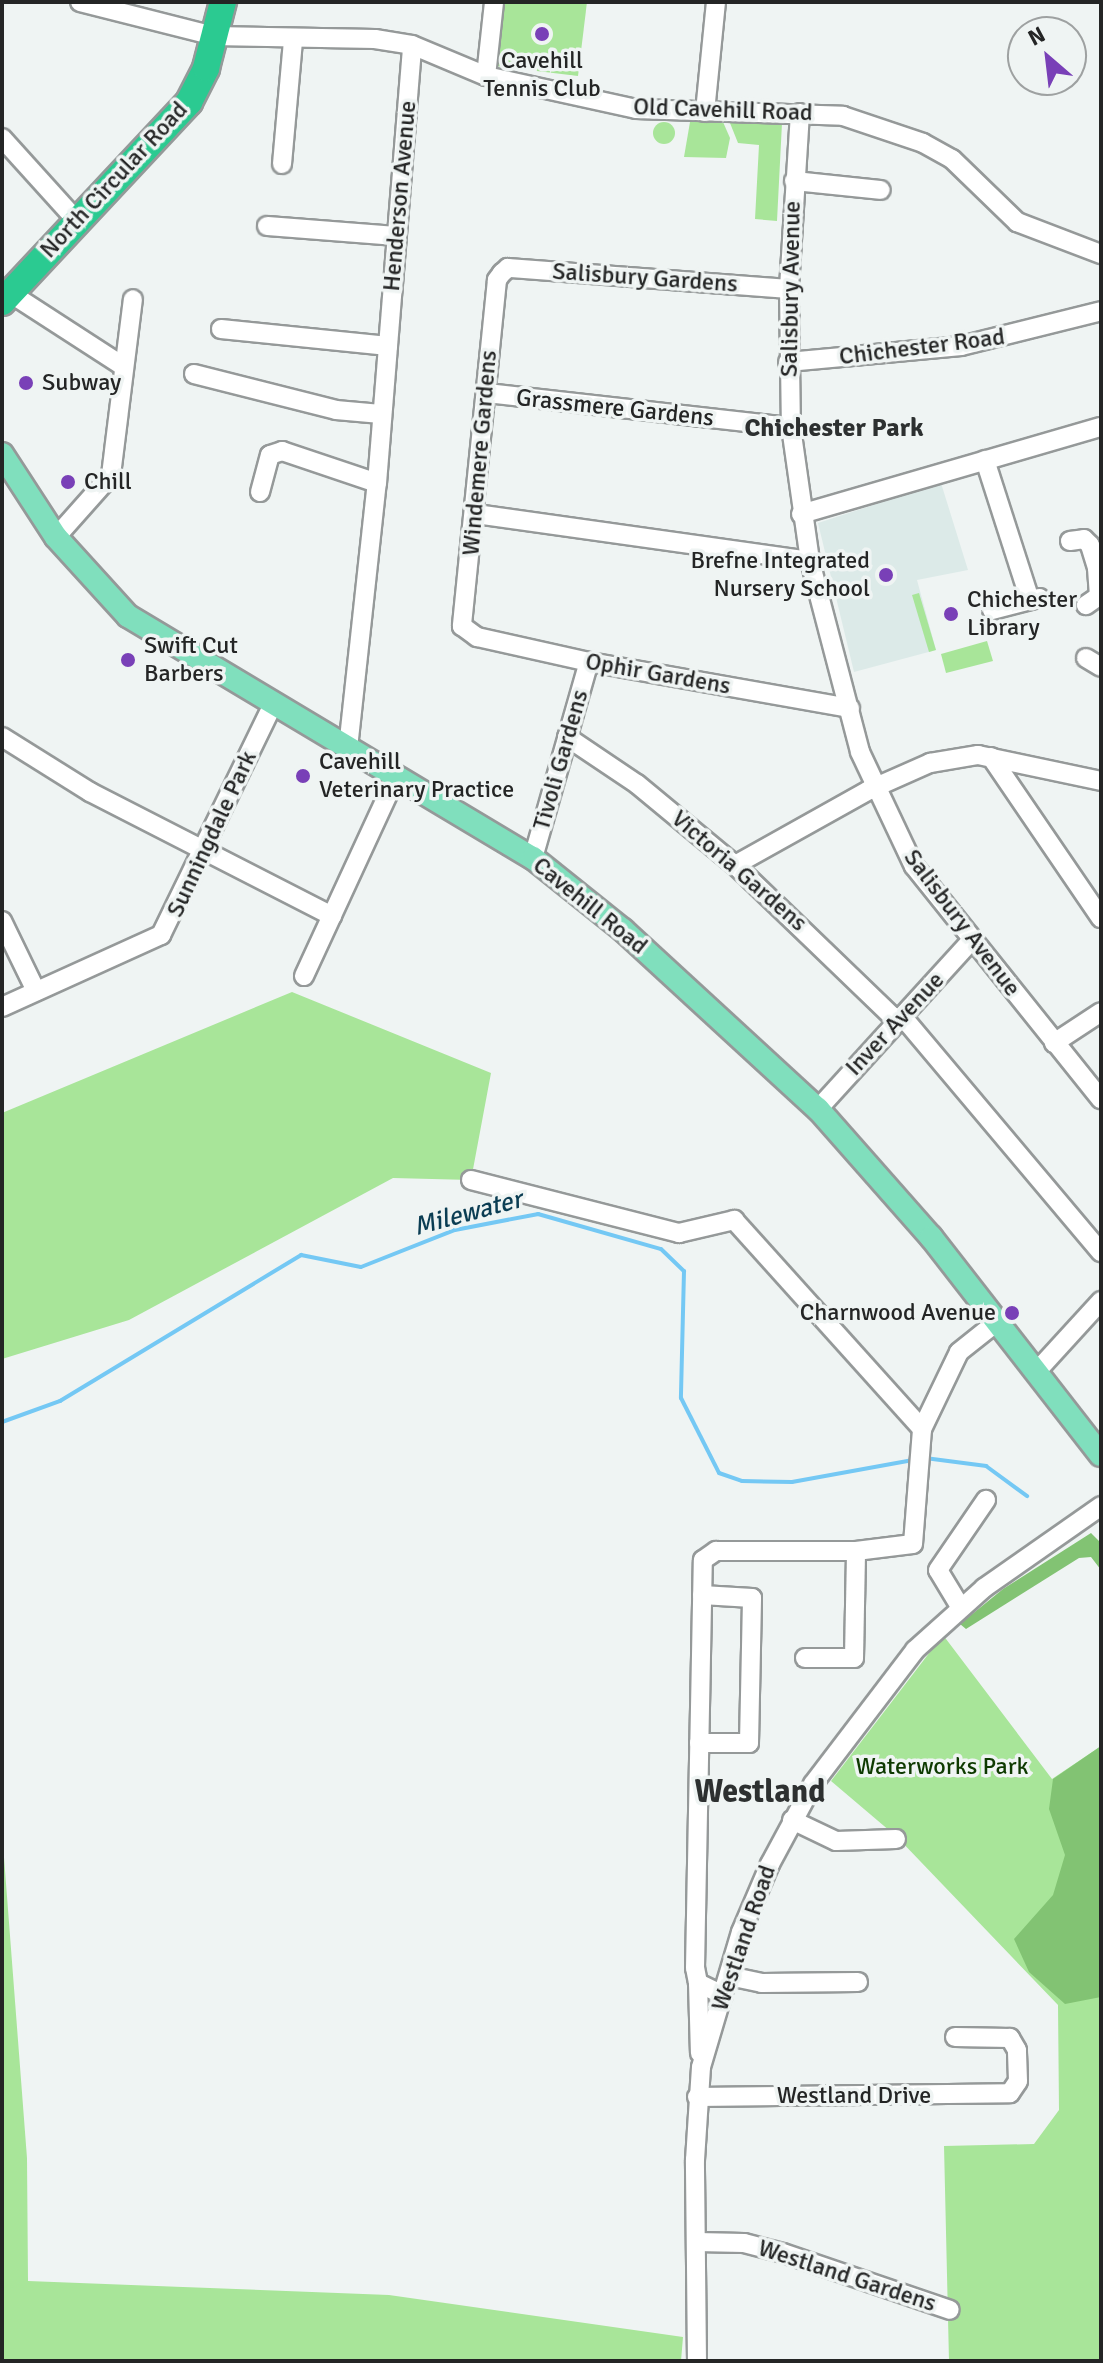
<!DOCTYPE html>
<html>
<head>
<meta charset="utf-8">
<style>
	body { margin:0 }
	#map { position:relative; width:1103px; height:2363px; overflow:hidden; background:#eff4f3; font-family:Signika,sans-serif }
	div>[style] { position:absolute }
	.built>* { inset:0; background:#dceae8 }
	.green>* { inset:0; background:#a8e599 }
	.round { border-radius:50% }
	.forest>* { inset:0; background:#82c373 }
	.stream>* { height:4px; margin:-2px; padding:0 2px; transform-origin:2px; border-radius:2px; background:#74c8f4 }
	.roads { filter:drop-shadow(2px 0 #959999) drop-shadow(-2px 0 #959999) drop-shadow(0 2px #959999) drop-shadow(0 -2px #959999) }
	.minor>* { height:18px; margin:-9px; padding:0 9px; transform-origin:9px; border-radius:9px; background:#fff }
	.major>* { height:22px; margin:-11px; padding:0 11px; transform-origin:11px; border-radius:11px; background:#80dfbd }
	.highway>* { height:26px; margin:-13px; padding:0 13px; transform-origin:13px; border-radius:13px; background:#2bca91 }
	.dots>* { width:22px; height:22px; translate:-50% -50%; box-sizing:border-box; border:4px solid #eff4f3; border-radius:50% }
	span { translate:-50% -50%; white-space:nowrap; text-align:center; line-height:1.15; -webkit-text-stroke:7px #eff4f3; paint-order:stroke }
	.poi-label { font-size:24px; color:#242525 }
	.left { translate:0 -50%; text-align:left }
	.right { translate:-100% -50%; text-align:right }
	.street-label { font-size:24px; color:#242525 }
	.park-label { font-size:24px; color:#0e3a01 }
	.neighbourhood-label { font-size:26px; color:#2d3030; font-weight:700 }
	.water-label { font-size:26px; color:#0b3d53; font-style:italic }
	.district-label { font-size:32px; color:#2d3030; font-weight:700 }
	.frame { position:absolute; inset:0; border:4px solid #242525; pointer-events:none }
	.north { position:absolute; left:1007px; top:16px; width:80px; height:80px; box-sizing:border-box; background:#eff4f3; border:2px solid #9ea1a1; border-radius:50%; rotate:332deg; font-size:22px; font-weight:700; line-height:32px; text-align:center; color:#242525 }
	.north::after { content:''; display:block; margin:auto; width:28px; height:36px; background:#7940b7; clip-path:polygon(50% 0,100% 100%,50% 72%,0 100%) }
</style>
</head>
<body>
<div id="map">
	<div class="built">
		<div style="clip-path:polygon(941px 483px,968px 570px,917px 580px,936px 650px,854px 672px,818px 523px)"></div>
	</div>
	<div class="green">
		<div style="clip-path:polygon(504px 2px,587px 2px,578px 76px,496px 66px)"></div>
		<div style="clip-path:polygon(690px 122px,723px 122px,730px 138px,726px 158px,684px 157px)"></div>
		<div class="round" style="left:653px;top:122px;width:22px;height:22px"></div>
		<div style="clip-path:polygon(730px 123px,782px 123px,777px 221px,755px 219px,759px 145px,738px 143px)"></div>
		<div style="clip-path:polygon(919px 593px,936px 650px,929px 652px,912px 595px)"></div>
		<div style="clip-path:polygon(987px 641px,993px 661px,946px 673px,941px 654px)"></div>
		<div style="clip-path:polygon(292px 992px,491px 1073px,471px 1180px,393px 1178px,129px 1320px,2px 1359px,2px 1113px)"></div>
		<div style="clip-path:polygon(943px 1635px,1052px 1779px,1101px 1746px,1101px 2361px,949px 2361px,944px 2146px,1034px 2144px,1059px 2110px,1058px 2005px,897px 1837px,831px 1781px)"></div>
		<div style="clip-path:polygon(2px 1831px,27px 2158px,28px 2281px,389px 2295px,683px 2337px,681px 2361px,2px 2361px)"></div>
	</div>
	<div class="forest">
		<div style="clip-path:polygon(1091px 1533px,1101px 1543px,1101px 1570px,1091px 1557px,1079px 1558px,966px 1629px,960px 1624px,1003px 1589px)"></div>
		<div style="clip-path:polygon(1101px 1746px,1101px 1997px,1065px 2004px,1029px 1972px,1014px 1939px,1053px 1895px,1065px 1855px,1049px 1809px,1053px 1779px)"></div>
	</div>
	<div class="stream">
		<div style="left:2px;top:1422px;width:62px;rotate:-19.9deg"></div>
		<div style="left:60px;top:1401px;width:282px;rotate:-31.2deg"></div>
		<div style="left:301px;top:1255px;width:61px;rotate:11.3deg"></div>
		<div style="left:361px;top:1267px;width:101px;rotate:-21.5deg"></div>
		<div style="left:455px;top:1230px;width:85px;rotate:-10.9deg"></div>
		<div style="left:538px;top:1214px;width:128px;rotate:15.9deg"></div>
		<div style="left:661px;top:1249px;width:32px;rotate:44deg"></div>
		<div style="left:684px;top:1271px;width:127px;rotate:91.4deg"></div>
		<div style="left:681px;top:1398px;width:84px;rotate:63.1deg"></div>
		<div style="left:719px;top:1473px;width:24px;rotate:19deg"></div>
		<div style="left:742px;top:1481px;width:50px;rotate:1.1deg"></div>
		<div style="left:792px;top:1482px;width:123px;rotate:-10.3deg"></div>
		<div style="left:925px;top:1458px;width:62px;rotate:7.5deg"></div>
		<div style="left:986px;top:1466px;width:51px;rotate:36.2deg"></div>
	</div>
	<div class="roads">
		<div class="minor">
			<div style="left:80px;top:2px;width:138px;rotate:14.2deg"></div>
			<div style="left:214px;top:36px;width:161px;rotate:1.1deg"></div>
			<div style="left:375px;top:39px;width:37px;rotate:9deg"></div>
			<div style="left:412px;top:45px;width:80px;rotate:22.7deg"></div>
			<div style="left:486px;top:76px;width:154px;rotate:12.4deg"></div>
			<div style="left:636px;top:109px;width:207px;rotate:1.9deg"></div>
			<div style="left:843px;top:116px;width:84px;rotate:18.6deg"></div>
			<div style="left:923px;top:143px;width:33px;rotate:29deg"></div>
			<div style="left:952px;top:159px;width:91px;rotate:44.1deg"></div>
			<div style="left:1017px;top:222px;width:90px;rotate:20.9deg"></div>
			<div style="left:486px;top:76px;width:74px;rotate:-83.8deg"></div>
			<div style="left:705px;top:112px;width:111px;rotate:-84.3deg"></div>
			<div style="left:800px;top:113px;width:176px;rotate:93.6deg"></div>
			<div style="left:789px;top:289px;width:138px;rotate:89.2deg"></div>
			<div style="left:791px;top:427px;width:135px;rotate:81.9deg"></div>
			<div style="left:810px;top:561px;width:197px;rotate:75.3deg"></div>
			<div style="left:860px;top:752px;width:126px;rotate:64.7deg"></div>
			<div style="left:914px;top:866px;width:299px;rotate:51.3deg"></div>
			<div style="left:2px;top:138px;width:113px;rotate:47.9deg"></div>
			<div style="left:282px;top:164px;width:124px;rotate:-84.9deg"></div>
			<div style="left:794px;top:181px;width:87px;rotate:5.9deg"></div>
			<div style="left:267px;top:226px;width:130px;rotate:4.4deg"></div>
			<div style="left:789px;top:289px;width:282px;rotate:-175.7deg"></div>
			<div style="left:508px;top:268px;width:8px;rotate:140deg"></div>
			<div style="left:502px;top:273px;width:9px;rotate:126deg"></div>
			<div style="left:497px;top:280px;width:348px;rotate:95.8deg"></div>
			<div style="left:462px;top:626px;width:19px;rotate:36deg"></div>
			<div style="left:477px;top:637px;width:115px;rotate:12.6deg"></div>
			<div style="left:589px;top:662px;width:265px;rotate:10deg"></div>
			<div style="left:10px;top:293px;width:135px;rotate:32.9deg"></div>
			<div style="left:221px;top:329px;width:168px;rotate:5.8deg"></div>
			<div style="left:788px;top:362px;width:174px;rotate:-5.3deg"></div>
			<div style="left:961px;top:346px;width:144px;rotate:-14deg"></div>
			<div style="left:194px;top:374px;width:146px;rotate:14.2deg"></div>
			<div style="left:336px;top:410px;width:45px;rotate:5.1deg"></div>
			<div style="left:487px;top:393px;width:306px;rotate:6.4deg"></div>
			<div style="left:985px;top:460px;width:147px;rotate:72.2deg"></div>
			<div style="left:260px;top:492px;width:38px;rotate:-75deg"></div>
			<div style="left:270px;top:455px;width:13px;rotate:-18deg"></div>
			<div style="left:282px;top:451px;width:100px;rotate:18.6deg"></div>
			<div style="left:476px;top:514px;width:337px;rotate:8deg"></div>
			<div style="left:801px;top:514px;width:312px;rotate:-16.2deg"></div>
			<div style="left:56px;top:537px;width:83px;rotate:-48.4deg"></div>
			<div style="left:111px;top:475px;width:177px;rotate:-82.9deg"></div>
			<div style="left:1070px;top:541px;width:14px;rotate:-8deg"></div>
			<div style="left:1084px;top:539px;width:8px;rotate:45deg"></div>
			<div style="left:1090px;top:545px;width:24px;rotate:73deg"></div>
			<div style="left:1097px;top:568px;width:28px;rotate:86deg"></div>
			<div style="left:1099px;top:596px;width:16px;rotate:145deg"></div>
			<div style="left:992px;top:610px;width:49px;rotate:-14.3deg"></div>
			<div style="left:1086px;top:658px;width:17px;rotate:31deg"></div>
			<div style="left:2px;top:737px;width:104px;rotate:32deg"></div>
			<div style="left:90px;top:792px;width:272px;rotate:27.1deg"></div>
			<div style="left:567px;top:737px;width:84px;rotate:33.9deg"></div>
			<div style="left:637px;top:784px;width:127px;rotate:39.6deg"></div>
			<div style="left:735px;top:865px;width:218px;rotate:43.9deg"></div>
			<div style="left:892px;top:1016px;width:16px;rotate:22deg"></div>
			<div style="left:907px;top:1022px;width:301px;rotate:49.9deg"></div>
			<div style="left:348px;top:748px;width:267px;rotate:-83.8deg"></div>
			<div style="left:377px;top:483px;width:439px;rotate:-85.4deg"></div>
			<div style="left:991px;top:757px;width:195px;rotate:55.7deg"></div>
			<div style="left:533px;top:858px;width:204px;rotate:-74.1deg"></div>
			<div style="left:735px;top:865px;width:154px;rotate:-29.2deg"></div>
			<div style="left:869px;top:790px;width:67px;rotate:-23.9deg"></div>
			<div style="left:930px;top:763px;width:49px;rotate:-9.5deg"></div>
			<div style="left:978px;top:755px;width:126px;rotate:11.9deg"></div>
			<div style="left:2px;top:921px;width:78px;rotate:64.1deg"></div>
			<div style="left:304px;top:976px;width:219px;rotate:-65.2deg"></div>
			<div style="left:2px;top:1007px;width:175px;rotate:-24.4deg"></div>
			<div style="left:161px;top:935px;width:259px;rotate:-64.1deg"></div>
			<div style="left:1054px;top:1043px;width:56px;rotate:-33.4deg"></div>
			<div style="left:818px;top:1109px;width:229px;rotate:-47.7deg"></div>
			<div style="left:471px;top:1180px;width:215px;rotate:14.3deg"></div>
			<div style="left:679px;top:1233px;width:57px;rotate:-13.3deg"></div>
			<div style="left:734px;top:1220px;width:281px;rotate:48deg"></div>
			<div style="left:1037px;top:1371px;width:95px;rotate:-47.6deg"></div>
			<div style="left:961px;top:1608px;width:44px;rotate:-121.2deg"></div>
			<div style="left:938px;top:1570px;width:85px;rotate:-55.6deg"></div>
			<div style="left:805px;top:1658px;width:49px"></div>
			<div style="left:854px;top:1658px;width:107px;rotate:-88.9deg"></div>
			<div style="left:699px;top:1743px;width:50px"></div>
			<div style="left:749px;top:1743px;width:145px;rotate:-88.8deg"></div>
			<div style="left:752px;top:1598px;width:50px;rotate:-176.6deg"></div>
			<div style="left:792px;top:1820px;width:49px;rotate:25.5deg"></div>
			<div style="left:836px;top:1841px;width:60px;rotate:-1.9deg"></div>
			<div style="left:729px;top:1976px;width:34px;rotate:12deg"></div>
			<div style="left:762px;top:1983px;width:96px;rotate:-0.6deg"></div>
			<div style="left:698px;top:1983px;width:70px;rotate:88.4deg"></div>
			<div style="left:723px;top:1995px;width:28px;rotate:-154deg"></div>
			<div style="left:698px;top:1983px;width:15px;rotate:-101deg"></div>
			<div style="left:695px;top:1968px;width:408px;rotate:-88.9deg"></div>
			<div style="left:703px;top:1560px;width:16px;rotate:-35deg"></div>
			<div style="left:716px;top:1551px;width:140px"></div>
			<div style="left:856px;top:1551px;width:57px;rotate:-7deg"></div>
			<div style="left:913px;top:1544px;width:115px;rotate:-85.5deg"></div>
			<div style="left:922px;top:1429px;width:85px;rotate:-64.3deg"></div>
			<div style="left:959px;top:1352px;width:50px;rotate:-38.5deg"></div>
			<div style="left:697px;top:2097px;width:313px;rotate:-0.7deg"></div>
			<div style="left:1010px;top:2093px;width:14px;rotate:-56deg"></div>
			<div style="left:1018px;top:2081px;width:31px;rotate:-92deg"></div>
			<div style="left:1017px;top:2050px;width:14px;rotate:-120deg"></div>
			<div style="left:1010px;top:2038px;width:55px;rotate:-179deg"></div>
			<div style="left:697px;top:2242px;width:47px;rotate:1.2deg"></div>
			<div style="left:744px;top:2243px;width:40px;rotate:14.4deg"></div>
			<div style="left:783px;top:2253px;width:176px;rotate:18.8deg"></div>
			<div style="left:697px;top:2361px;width:201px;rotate:-90.6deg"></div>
			<div style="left:695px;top:2160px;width:93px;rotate:-86.3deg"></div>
			<div style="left:701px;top:2067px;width:141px;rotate:-73.5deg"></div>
			<div style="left:741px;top:1932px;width:74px;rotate:-66.9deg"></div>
			<div style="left:770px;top:1864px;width:91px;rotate:-61.7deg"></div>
			<div style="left:813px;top:1784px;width:168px;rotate:-52.7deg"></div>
			<div style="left:915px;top:1650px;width:93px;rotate:-41.9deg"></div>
			<div style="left:984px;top:1588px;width:143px;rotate:-35deg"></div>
		</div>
		<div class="major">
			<div style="left:2px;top:454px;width:99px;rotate:57deg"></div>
			<div style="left:56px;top:537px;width:107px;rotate:47.7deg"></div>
			<div style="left:128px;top:616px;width:472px;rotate:30.9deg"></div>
			<div style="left:533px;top:858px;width:115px;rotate:38.7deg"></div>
			<div style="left:623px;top:930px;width:265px;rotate:42.6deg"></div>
			<div style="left:818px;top:1109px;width:171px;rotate:48.6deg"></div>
			<div style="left:931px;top:1237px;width:276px;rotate:52.1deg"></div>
		</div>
		<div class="highway">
			<div style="left:2px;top:302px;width:274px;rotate:-46.9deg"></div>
			<div style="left:189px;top:102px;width:38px;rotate:-63deg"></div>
			<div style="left:206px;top:68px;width:68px;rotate:-75.6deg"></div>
		</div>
	</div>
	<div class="dots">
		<div style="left:542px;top:34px;background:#7940b7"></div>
		<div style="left:26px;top:383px;background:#7940b7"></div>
		<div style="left:68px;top:482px;background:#7940b7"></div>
		<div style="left:886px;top:575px;background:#7940b7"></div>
		<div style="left:951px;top:614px;background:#7940b7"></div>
		<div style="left:128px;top:660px;background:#7940b7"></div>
		<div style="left:303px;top:776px;background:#7940b7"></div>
		<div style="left:1012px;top:1313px;background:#7940b7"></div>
	</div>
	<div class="poi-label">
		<span style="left:542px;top:75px">Cavehill<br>Tennis Club</span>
		<span class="left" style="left:42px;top:383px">Subway</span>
		<span class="left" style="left:84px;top:482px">Chill</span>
		<span class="right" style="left:870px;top:575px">Brefne Integrated<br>Nursery School</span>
		<span class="left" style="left:967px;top:614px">Chichester<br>Library</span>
		<span class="left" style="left:144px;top:660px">Swift Cut<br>Barbers</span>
		<span class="left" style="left:319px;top:776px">Cavehill<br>Veterinary Practice</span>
		<span class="right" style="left:996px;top:1313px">Charnwood Avenue</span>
	</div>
	<div class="street-label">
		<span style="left:723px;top:110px;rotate:2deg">Old Cavehill Road</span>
		<span style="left:114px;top:180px;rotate:-47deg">North Circular Road</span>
		<span style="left:400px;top:196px;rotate:-85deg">Henderson Avenue</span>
		<span style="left:645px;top:278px;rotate:4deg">Salisbury Gardens</span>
		<span style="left:791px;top:289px;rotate:-89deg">Salisbury Avenue</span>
		<span style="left:922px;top:347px;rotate:-7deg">Chichester Road</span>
		<span style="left:615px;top:408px;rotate:6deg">Grassmere Gardens</span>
		<span style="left:480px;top:453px;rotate:-85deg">Windemere Gardens</span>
		<span style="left:658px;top:674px;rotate:10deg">Ophir Gardens</span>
		<span style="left:561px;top:760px;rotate:-74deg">Tivoli Gardens</span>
		<span style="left:212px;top:834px;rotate:-65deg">Sunningdale Park</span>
		<span style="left:739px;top:871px;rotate:41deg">Victoria Gardens</span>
		<span style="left:590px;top:906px;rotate:39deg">Cavehill Road</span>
		<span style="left:962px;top:923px;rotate:53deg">Salisbury Avenue</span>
		<span style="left:895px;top:1024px;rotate:-47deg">Inver Avenue</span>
		<span style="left:744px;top:1938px;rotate:-71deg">Westland Road</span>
		<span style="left:854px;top:2096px">Westland Drive</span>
		<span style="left:847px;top:2276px;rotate:18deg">Westland Gardens</span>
	</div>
	<div class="park-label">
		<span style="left:942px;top:1767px">Waterworks Park</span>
	</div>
	<div class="neighbourhood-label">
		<span style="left:834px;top:429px">Chichester Park</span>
	</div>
	<div class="water-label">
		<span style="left:468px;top:1214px;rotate:-15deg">Milewater</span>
	</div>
	<div class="district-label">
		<span style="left:760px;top:1792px">Westland</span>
	</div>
	<div class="frame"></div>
	<div class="north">N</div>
</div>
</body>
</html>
